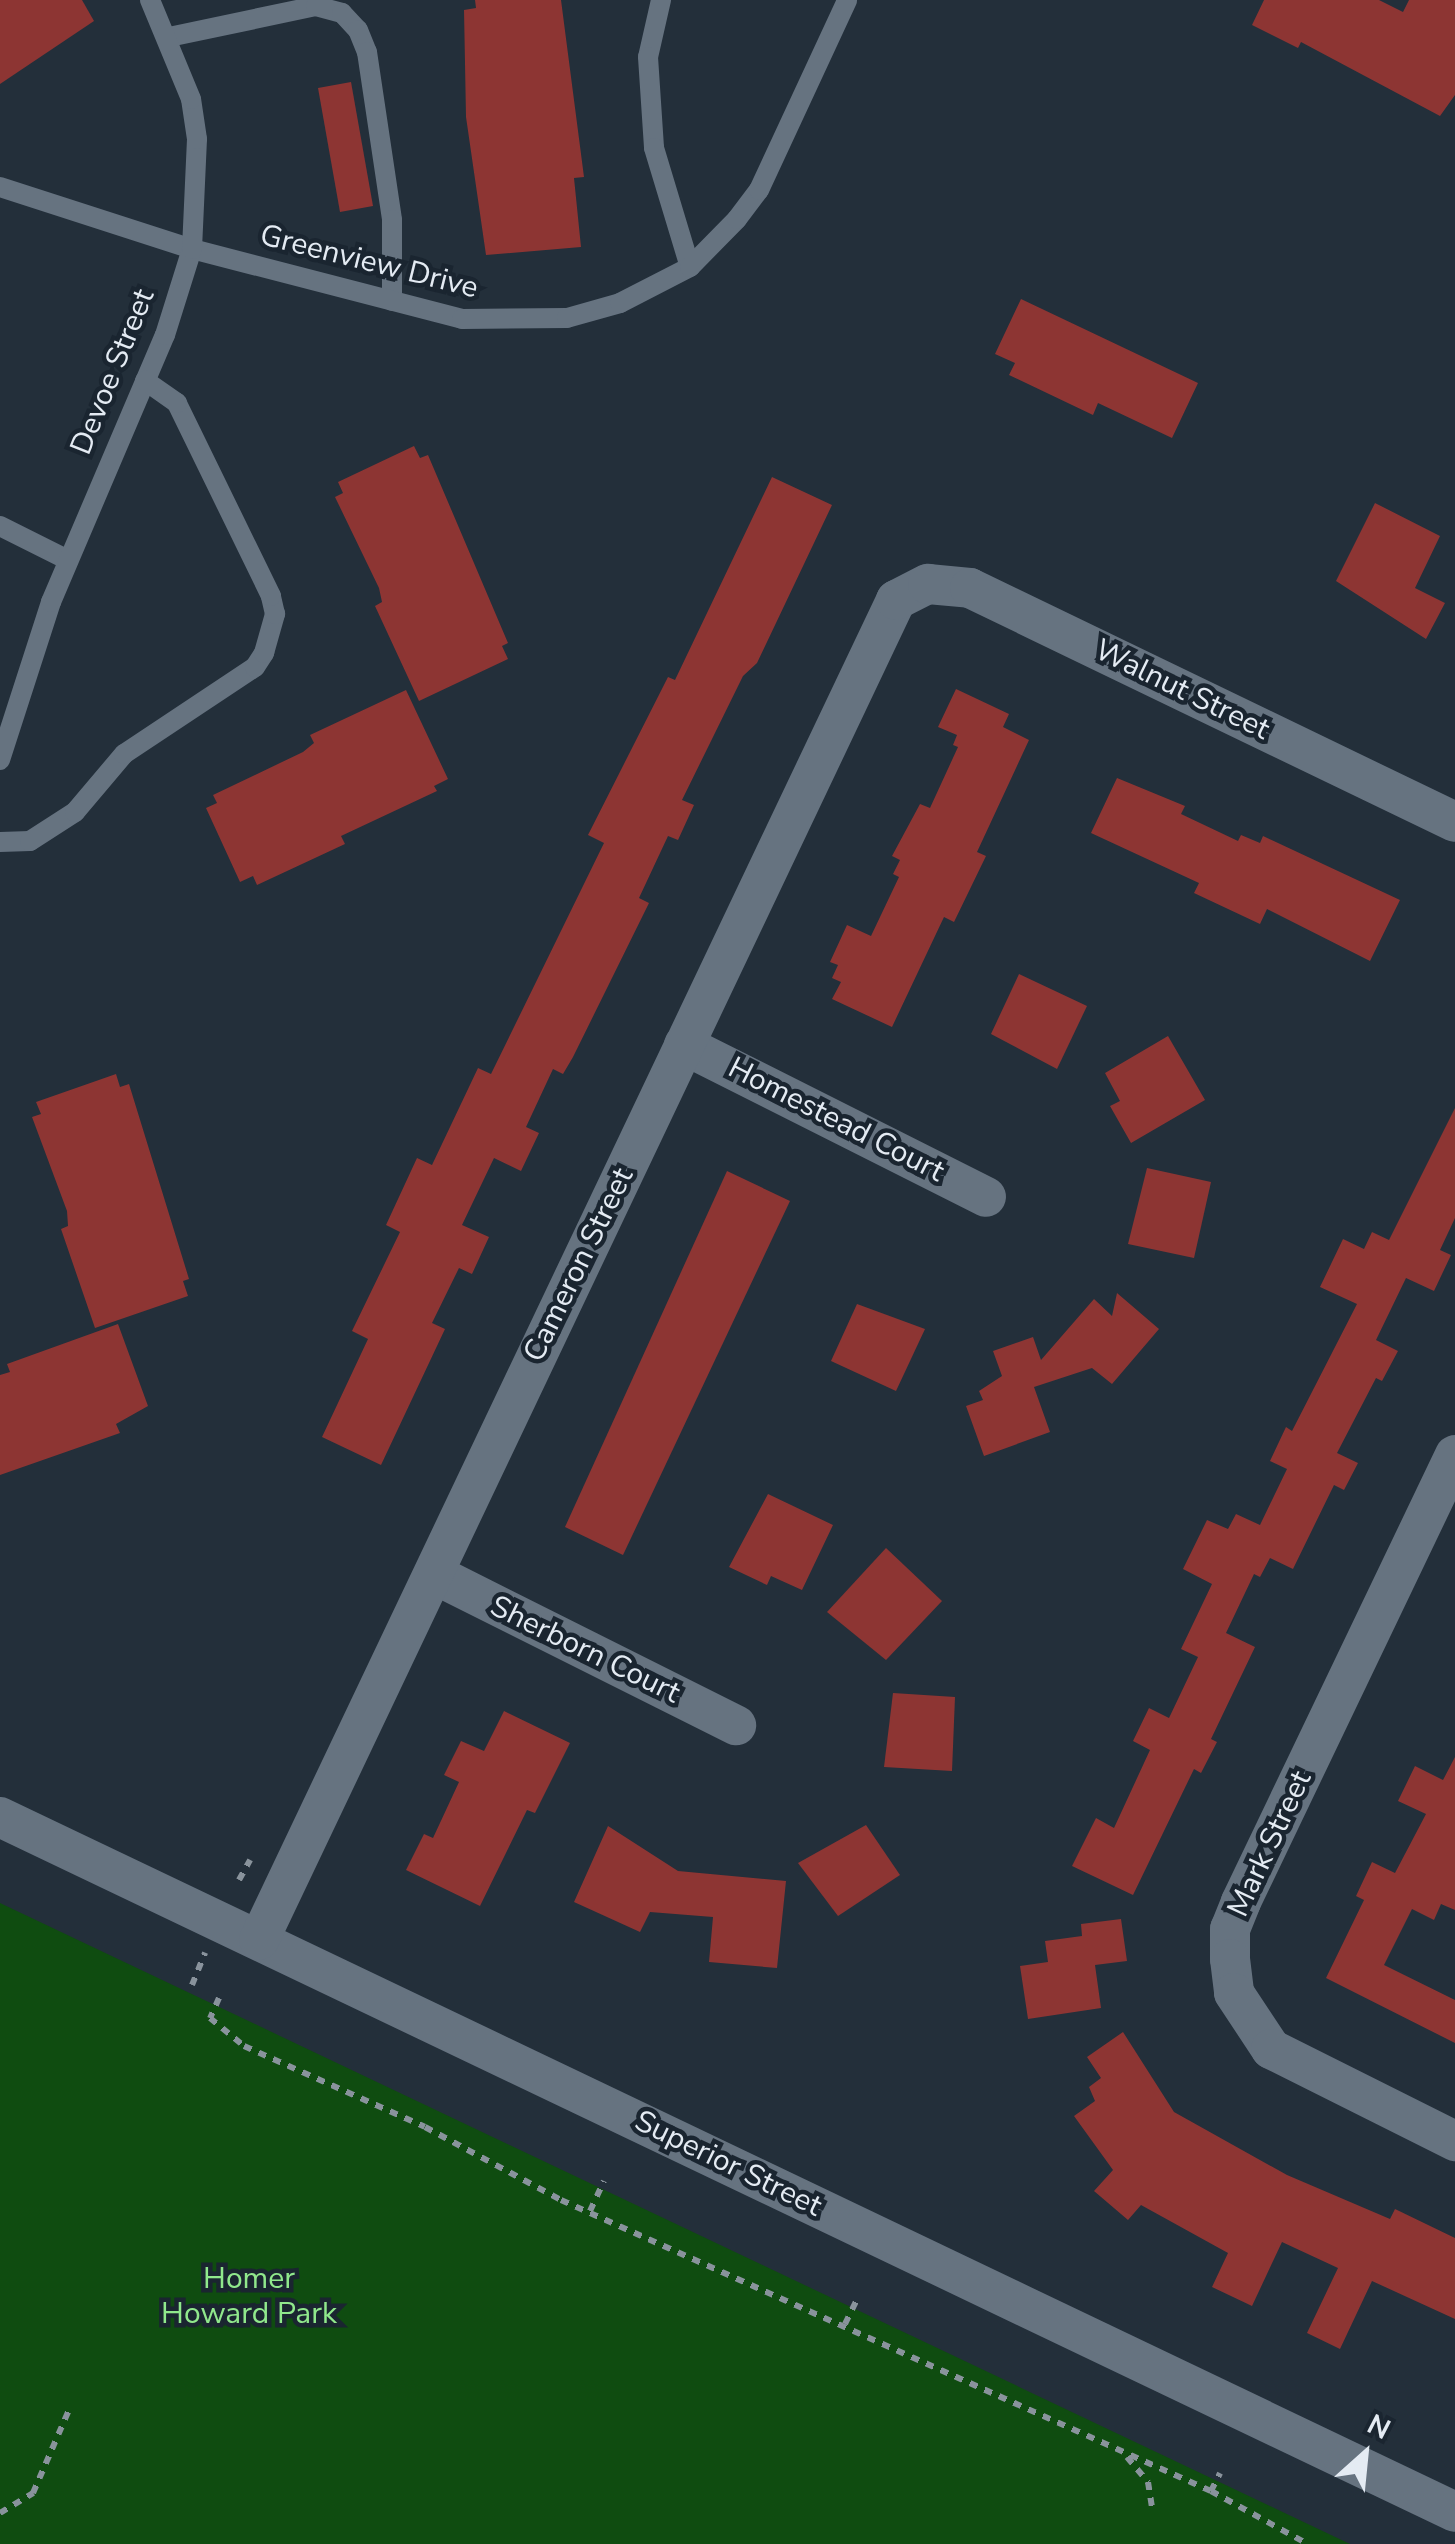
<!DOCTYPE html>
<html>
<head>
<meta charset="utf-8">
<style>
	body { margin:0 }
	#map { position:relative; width:1455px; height:2544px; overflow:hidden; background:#232f3a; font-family:"Nunito Sans",sans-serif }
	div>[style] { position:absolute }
	.green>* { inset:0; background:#0f4c10 }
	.building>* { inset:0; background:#8d3533 }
	.path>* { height:6px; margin-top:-3px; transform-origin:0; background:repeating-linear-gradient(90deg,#89939c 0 8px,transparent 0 16px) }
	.service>* { height:20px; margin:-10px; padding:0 10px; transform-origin:10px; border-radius:10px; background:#667380 }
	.minor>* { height:40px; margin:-20px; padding:0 20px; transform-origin:20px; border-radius:20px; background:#667380 }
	span { translate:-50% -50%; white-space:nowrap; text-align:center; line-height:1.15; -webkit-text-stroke:9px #1a2530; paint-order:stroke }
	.street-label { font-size:30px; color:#e4ebf3 }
	.park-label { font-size:30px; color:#90e88c }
	.north { position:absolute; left:1315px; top:2404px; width:100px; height:100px; -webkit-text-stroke:8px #1a2530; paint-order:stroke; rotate:27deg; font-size:28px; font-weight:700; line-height:40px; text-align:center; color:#e4ebf3 }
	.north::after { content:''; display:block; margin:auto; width:35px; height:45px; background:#e4ebf3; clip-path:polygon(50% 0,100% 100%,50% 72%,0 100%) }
</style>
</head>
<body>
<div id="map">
	<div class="green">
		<div style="clip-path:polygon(0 1903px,1350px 2544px,0 2544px)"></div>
	</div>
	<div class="building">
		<div style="clip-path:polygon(0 0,82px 0,94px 21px,0 84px)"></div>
		<div style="clip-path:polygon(475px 0,561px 0,584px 177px,574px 178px,581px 247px,486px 255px,466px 117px,464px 10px,476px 8px)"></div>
		<div style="clip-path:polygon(1264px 0,1379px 0,1403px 12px,1409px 0,1455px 0,1455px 95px,1440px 116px,1301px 42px,1298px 48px,1252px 25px)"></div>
		<div style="clip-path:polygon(351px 82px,373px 206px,340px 212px,318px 88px)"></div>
		<div style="clip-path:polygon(1021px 299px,1198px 383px,1172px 438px,1098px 403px,1093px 415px,1009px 375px,1015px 363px,995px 354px)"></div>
		<div style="clip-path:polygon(414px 446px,420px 458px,428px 455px,508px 643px,502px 646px,508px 659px,419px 701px,375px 606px,382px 602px,379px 588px,335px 497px,343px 493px,338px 482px)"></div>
		<div style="clip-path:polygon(772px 477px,832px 505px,757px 663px,743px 676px,682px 800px,694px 805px,678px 840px,668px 836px,639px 898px,649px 903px,573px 1057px,563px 1074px,553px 1069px,526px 1127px,539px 1133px,521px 1171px,494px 1158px,462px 1225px,489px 1237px,472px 1274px,459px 1268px,432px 1323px,445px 1329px,381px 1465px,322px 1437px,368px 1339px,352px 1331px,400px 1232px,386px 1225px,417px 1158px,432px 1165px,478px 1068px,491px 1074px,604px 843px,588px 835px,668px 677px,675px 680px)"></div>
		<div style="clip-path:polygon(1375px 503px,1440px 536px,1415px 588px,1445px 603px,1426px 639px,1336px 581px)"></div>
		<div style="clip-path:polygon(956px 689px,1009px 714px,1003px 727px,1029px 740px,977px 852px,986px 856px,954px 922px,944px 917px,892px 1027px,832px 999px,841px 982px,832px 978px,838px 965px,830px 962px,847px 925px,871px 936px,899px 877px,893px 874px,900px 860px,892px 856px,920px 804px,930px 808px,958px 747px,953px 745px,957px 735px,938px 727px)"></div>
		<div style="clip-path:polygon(406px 690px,448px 779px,434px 786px,437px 791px,341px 836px,345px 844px,257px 885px,253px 876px,240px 882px,206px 808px,217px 803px,213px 795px,303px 752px,314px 743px,310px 735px)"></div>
		<div style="clip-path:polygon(1117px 778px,1185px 806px,1181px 814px,1238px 841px,1241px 835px,1260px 843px,1263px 836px,1400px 900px,1370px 961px,1267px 909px,1260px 924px,1194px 893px,1199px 883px,1091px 833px)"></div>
		<div style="clip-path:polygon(1019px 974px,1087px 1006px,1057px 1069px,991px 1034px)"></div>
		<div style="clip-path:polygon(1168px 1036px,1205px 1100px,1131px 1143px,1110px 1106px,1120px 1101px,1105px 1073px)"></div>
		<div style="clip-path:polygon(116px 1074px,120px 1087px,129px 1084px,189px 1279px,183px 1281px,188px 1296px,95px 1328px,61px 1229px,68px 1226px,67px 1211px,32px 1117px,41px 1114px,36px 1102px)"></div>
		<div style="clip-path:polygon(1455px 1108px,1455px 1218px,1440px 1250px,1451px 1255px,1434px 1291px,1406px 1278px,1376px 1340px,1398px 1351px,1382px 1381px,1376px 1378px,1337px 1453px,1358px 1463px,1344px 1490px,1334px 1485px,1293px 1569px,1270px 1558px,1260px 1577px,1254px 1574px,1226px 1633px,1255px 1647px,1211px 1739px,1217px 1742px,1201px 1773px,1194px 1769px,1133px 1895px,1072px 1866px,1096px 1818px,1114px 1828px,1150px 1750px,1133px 1741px,1149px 1708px,1169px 1718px,1198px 1657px,1181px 1649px,1212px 1584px,1183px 1569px,1207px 1520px,1228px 1529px,1236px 1514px,1260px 1525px,1287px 1469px,1270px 1461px,1286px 1427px,1292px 1431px,1357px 1304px,1320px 1287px,1343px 1239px,1364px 1249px,1372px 1232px,1389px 1240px)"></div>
		<div style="clip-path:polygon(1147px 1168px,1211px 1182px,1194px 1258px,1128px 1244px)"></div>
		<div style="clip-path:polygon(727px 1171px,790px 1201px,623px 1555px,565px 1527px)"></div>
		<div style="clip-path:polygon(1117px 1293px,1159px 1329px,1112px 1384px,1092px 1368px,1034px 1387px,1050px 1432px,984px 1456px,966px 1406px,983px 1400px,979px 1391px,1002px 1376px,993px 1351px,1033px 1337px,1041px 1360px,1094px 1299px,1112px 1316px)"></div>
		<div style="clip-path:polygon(857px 1304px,925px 1329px,896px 1391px,831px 1361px)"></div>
		<div style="clip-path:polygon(118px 1324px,148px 1406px,116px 1424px,120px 1433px,0 1475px,0 1375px,10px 1372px,7px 1364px)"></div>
		<div style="clip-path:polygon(768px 1494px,833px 1525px,802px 1590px,771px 1576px,767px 1585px,729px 1567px)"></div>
		<div style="clip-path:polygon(886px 1548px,942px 1601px,886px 1660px,827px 1612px)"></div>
		<div style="clip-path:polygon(893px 1693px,955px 1697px,952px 1771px,884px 1767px)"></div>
		<div style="clip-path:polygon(504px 1711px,570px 1743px,535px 1813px,527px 1810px,480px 1906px,406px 1870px,424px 1834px,433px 1838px,459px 1782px,444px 1775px,461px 1741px,484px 1751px)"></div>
		<div style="clip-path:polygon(1455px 1757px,1455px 1910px,1441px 1904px,1434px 1920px,1412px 1909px,1384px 1965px,1455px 2000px,1455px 2043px,1326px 1978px,1364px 1900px,1356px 1896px,1372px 1862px,1395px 1873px,1426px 1814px,1398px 1801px,1415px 1766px,1443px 1780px)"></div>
		<div style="clip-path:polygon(866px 1825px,900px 1875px,838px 1916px,798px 1863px)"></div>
		<div style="clip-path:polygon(608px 1826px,678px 1871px,786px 1881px,777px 1968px,709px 1962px,713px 1917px,650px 1912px,640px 1932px,574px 1902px)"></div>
		<div style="clip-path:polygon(1121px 1919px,1127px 1961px,1095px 1965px,1101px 2008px,1028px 2019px,1020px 1966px,1048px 1962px,1045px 1941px,1082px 1936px,1081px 1924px)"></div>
		<div style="clip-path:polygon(1123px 2032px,1174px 2112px,1287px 2175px,1390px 2219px,1395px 2209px,1455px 2238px,1455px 2319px,1372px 2281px,1340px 2349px,1307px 2333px,1338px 2268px,1282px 2242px,1252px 2306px,1212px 2287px,1228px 2253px,1141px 2205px,1128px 2220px,1094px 2191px,1113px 2170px,1074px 2116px,1095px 2101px,1089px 2087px,1101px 2078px,1087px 2057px)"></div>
	</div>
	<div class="path">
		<div style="left:239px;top:1880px;width:23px;rotate:-61deg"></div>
		<div style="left:192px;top:1985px;width:35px;rotate:-68deg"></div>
		<div style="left:219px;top:1998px;width:22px;rotate:114deg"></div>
		<div style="left:210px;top:2018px;width:44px;rotate:39.5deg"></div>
		<div style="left:244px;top:2046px;width:198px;rotate:24.1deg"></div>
		<div style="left:425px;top:2127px;width:154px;rotate:28.2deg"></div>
		<div style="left:561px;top:2200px;width:712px;rotate:24.12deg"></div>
		<div style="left:1211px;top:2491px;width:111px;rotate:28.7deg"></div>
		<div style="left:590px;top:2211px;width:33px;rotate:-65deg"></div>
		<div style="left:845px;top:2324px;width:25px;rotate:-64deg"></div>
		<div style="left:1127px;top:2457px;width:33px;rotate:50deg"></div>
		<div style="left:1148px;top:2482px;width:26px;rotate:81deg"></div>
		<div style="left:1211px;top:2491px;width:20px;rotate:-63deg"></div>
		<div style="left:0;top:2513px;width:39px;rotate:-31deg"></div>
		<div style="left:33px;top:2493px;width:90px;rotate:-66.6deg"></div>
	</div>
	<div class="service">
		<div style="left:661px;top:0;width:58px;rotate:102.8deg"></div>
		<div style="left:648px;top:57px;width:91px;rotate:86.2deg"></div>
		<div style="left:654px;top:148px;width:124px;rotate:73.2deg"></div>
		<div style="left:169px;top:37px;width:150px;rotate:-11.9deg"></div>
		<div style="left:316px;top:6px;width:27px;rotate:15deg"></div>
		<div style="left:342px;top:13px;width:23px;rotate:47deg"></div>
		<div style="left:358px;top:30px;width:24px;rotate:68deg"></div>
		<div style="left:367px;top:52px;width:170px;rotate:81.5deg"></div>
		<div style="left:392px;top:220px;width:81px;rotate:90deg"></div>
		<div style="left:0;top:187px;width:202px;rotate:17.9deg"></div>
		<div style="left:192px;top:249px;width:279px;rotate:14.5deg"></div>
		<div style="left:462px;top:319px;width:105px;rotate:-0.5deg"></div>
		<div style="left:567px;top:318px;width:55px;rotate:-15.8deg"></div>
		<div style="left:620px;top:303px;width:79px;rotate:-27.2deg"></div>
		<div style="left:690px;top:267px;width:67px;rotate:-45.6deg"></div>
		<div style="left:737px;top:219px;width:36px;rotate:-53deg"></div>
		<div style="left:759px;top:190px;width:209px;rotate:-65.1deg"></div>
		<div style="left:0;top:526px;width:76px;rotate:26.6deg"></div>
		<div style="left:0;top:760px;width:166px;rotate:-72.1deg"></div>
		<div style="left:51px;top:602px;width:290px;rotate:-66.9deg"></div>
		<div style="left:165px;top:335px;width:90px;rotate:-72.6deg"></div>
		<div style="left:192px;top:249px;width:110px;rotate:-87.4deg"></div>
		<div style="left:197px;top:139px;width:40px;rotate:-98.5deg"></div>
		<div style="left:191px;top:99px;width:107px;rotate:-112.5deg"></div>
		<div style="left:0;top:842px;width:30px;rotate:-2deg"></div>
		<div style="left:30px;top:841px;width:54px;rotate:-32.8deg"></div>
		<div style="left:75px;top:812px;width:76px;rotate:-49.8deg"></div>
		<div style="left:124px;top:754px;width:157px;rotate:-33.6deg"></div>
		<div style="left:255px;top:667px;width:17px;rotate:-57deg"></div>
		<div style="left:264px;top:653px;width:41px;rotate:-74.2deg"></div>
		<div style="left:275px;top:614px;width:18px;rotate:-103deg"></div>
		<div style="left:271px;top:596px;width:215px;rotate:-116deg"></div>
		<div style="left:177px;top:403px;width:39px;rotate:-145deg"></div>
	</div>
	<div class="minor">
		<div style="left:684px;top:1045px;width:338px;rotate:26.7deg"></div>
		<div style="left:1455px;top:1455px;width:496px;rotate:115.6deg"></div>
		<div style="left:1241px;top:1902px;width:29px;rotate:112deg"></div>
		<div style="left:1230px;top:1929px;width:30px;rotate:90deg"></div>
		<div style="left:1230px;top:1959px;width:34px;rotate:83deg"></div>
		<div style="left:1234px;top:1993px;width:67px;rotate:56.5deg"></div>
		<div style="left:1271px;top:2049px;width:206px;rotate:26.6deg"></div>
		<div style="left:434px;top:1574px;width:338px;rotate:26.6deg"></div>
		<div style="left:0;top:1817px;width:1612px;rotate:25.53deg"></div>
		<div style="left:259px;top:1940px;width:1484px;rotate:-64.57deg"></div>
		<div style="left:896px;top:600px;width:36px;rotate:-27deg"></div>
		<div style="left:928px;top:584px;width:42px;rotate:5.4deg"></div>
		<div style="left:970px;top:588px;width:538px;rotate:25.76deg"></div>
	</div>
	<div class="street-label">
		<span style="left:369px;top:262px;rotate:14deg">Greenview Drive</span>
		<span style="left:113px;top:372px;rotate:-68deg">Devoe Street</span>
		<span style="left:1182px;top:690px;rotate:26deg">Walnut Street</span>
		<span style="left:836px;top:1120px;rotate:27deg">Homestead Court</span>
		<span style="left:579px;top:1265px;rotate:-64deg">Cameron Street</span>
		<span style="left:585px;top:1650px;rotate:26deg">Sherborn Court</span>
		<span style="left:1270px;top:1844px;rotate:-65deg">Mark Street</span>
		<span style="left:728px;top:2164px;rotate:26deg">Superior Street</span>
	</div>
	<div class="park-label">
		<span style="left:249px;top:2296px">Homer<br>Howard Park</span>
	</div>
	<div class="north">N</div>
</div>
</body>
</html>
